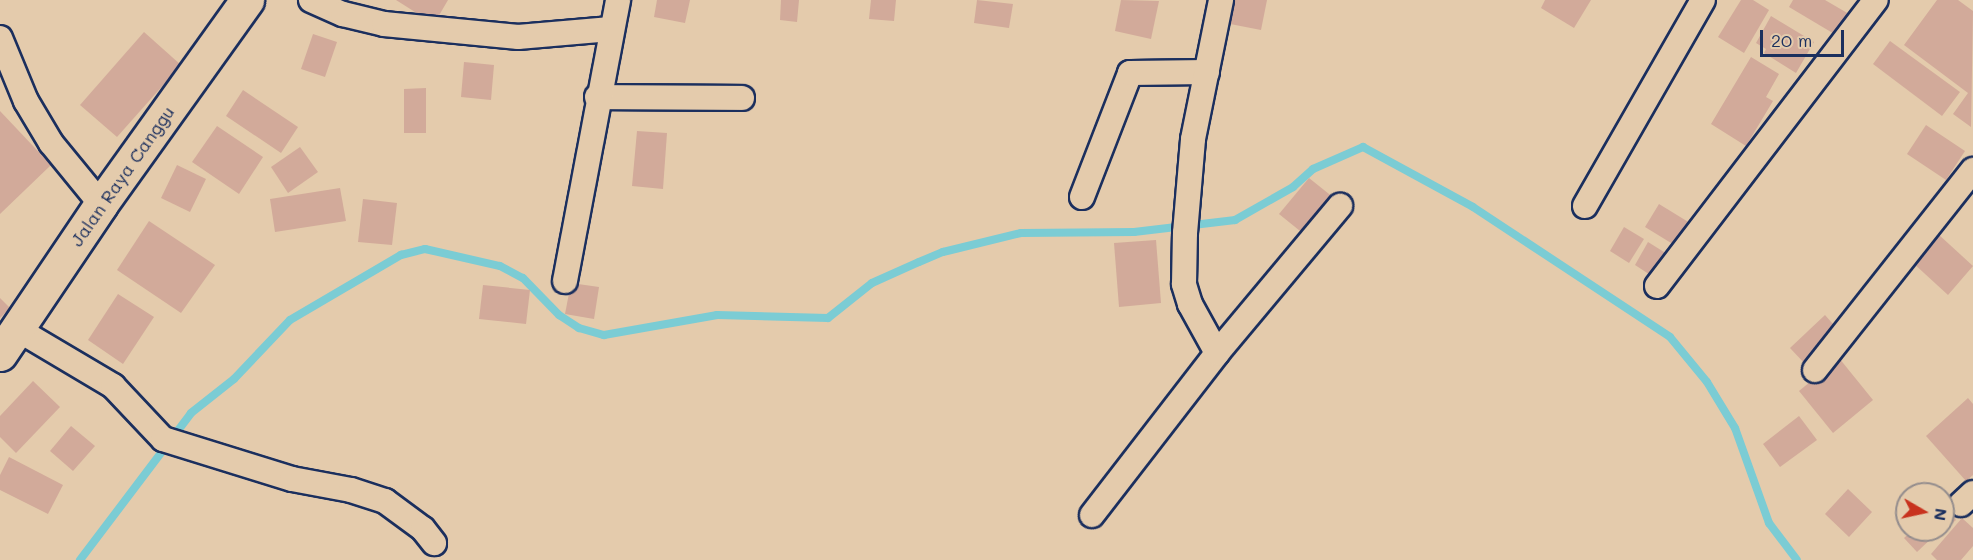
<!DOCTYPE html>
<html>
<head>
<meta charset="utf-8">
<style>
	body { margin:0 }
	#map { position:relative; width:1973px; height:560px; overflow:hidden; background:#e4cbac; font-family:Mali,sans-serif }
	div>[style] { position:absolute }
	.stream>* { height:8px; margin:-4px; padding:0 4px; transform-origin:4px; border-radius:4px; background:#7bccd4 }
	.building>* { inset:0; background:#d2aa9a }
	.roads { filter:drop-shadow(2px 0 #1b2f5e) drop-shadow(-2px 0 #1b2f5e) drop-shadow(0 2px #1b2f5e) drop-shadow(0 -2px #1b2f5e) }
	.minor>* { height:24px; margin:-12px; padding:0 12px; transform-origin:12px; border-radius:12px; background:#e4cbac }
	.secondary>* { height:33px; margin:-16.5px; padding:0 16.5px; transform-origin:16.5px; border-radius:16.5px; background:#e4cbac }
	span { translate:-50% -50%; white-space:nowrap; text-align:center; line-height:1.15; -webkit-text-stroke:4.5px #e4cbac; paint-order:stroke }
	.street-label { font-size:18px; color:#1b2f5e }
	.north { position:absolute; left:1895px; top:482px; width:60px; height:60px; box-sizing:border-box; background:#e4cbac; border:2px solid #948d8d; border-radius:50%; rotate:99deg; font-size:16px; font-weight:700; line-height:24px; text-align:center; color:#1b2f5e }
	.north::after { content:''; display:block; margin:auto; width:21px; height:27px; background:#c8321e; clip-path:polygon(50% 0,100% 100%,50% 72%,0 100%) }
	.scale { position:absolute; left:1760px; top:30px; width:84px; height:27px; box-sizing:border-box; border:3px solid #1b2f5e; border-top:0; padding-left:8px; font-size:18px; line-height:21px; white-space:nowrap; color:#1b2f5e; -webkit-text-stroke:4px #e4cbac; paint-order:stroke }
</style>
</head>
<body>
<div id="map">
	<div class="stream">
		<div style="left:80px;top:560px;width:184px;rotate:-52.9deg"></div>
		<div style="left:191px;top:413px;width:55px;rotate:-38.3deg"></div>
		<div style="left:234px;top:379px;width:81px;rotate:-46.5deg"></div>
		<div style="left:290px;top:320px;width:129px;rotate:-30.4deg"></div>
		<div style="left:401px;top:255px;width:25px;rotate:-14deg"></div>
		<div style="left:425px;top:249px;width:77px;rotate:12.8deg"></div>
		<div style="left:500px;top:266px;width:26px;rotate:28deg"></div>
		<div style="left:523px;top:278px;width:52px;rotate:45.8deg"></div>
		<div style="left:559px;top:315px;width:24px;rotate:33deg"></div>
		<div style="left:579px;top:328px;width:26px;rotate:16deg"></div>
		<div style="left:604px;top:335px;width:115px;rotate:-10deg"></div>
		<div style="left:717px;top:315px;width:111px;rotate:1.5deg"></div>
		<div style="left:828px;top:318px;width:56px;rotate:-38.5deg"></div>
		<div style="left:872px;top:283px;width:51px;rotate:-24.1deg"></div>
		<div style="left:919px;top:262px;width:26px;rotate:-23deg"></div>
		<div style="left:943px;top:252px;width:80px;rotate:-13.7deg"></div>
		<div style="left:1021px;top:233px;width:113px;rotate:-0.5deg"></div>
		<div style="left:1134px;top:232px;width:102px;rotate:-6.8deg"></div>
		<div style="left:1235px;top:220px;width:67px;rotate:-29.6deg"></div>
		<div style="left:1293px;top:187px;width:27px;rotate:-42deg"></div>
		<div style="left:1313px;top:169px;width:55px;rotate:-23.7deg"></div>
		<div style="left:1363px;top:147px;width:125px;rotate:28.6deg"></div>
		<div style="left:1473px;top:207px;width:236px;rotate:33.4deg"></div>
		<div style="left:1670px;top:337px;width:58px;rotate:50.6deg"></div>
		<div style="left:1707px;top:382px;width:54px;rotate:58.7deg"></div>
		<div style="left:1735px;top:428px;width:101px;rotate:70.3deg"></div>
		<div style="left:1769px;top:523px;width:46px;rotate:52.9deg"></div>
	</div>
	<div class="building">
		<div style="clip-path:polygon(396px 0,448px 0,434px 24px)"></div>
		<div style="clip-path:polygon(657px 0,690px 0,685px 23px,654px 17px)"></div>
		<div style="clip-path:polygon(781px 0,799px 0,797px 22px,780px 20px)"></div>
		<div style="clip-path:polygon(871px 0,896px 0,894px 21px,869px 19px)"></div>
		<div style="clip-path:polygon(977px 0,1013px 4px,1009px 28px,974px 23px)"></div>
		<div style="clip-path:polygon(1121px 0,1159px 1px,1151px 39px,1115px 31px)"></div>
		<div style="clip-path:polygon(1229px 0,1267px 0,1261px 30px,1225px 23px)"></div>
		<div style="clip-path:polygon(1545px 0,1591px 0,1574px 28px,1541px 8px)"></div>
		<div style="clip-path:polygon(1741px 0,1753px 0,1769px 10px,1744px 53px,1718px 37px)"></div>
		<div style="clip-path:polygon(1793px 0,1825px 0,1849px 14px,1836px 35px,1789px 7px)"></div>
		<div style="clip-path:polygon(1937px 0,1958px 0,1973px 11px,1971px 127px,1953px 114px,1968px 93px,1904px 45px)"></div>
		<div style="clip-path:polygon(1771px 16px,1814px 42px,1796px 73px,1764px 53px,1766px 49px,1756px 43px)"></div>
		<div style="clip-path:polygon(144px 32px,181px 65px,117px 137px,80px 105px)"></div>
		<div style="clip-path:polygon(313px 34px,337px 42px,325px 77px,301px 69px)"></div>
		<div style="clip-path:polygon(1890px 41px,1960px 92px,1942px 116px,1873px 64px)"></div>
		<div style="clip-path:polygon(1751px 57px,1779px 74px,1766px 97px,1773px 101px,1746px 146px,1711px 124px)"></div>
		<div style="clip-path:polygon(464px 62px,494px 65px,491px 100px,461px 97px)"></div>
		<div style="clip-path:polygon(426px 88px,426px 133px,404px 133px,404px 89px)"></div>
		<div style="clip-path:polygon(243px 90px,298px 127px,281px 153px,226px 116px)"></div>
		<div style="clip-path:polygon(0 111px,51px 165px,0 214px)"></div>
		<div style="clip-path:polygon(1926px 125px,1965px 151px,1946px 180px,1907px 154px)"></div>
		<div style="clip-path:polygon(217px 126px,263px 157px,239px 194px,192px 162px)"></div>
		<div style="clip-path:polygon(637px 131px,667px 133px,663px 189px,632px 186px)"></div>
		<div style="clip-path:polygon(300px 147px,318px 172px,288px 193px,271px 167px)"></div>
		<div style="clip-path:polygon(177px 165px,206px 179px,190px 212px,161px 198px)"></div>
		<div style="clip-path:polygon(1309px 178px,1334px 198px,1305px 235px,1279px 214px)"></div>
		<div style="clip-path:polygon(340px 188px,346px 221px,275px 232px,270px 199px)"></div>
		<div style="clip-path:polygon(363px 199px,397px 203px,392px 245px,358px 242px)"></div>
		<div style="clip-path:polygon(1659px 204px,1690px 223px,1676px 246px,1645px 227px)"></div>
		<div style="clip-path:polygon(149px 221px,215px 265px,181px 313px,117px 270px)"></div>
		<div style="clip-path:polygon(1624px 227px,1644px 239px,1629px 263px,1610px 251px)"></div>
		<div style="clip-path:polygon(1938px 234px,1973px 266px,1948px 295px,1912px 262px)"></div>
		<div style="clip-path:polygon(1156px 240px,1161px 303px,1119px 307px,1114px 243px)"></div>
		<div style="clip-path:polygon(1648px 242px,1672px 257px,1658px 280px,1635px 265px)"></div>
		<div style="clip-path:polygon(571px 283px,599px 287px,594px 319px,565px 314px)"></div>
		<div style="clip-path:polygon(483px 285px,530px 290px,526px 324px,479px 319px)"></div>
		<div style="clip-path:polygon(118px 294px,154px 317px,123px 364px,88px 340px)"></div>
		<div style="clip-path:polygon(0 298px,10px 308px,0 318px)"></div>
		<div style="clip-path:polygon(1825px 315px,1840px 332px,1806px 365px,1790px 348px)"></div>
		<div style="clip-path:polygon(1839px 358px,1873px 400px,1833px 433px,1799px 391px)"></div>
		<div style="clip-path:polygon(33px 381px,60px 407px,16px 453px,0 437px,0 416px)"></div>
		<div style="clip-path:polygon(1968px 398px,1973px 404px,1973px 475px,1966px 481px,1926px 436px)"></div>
		<div style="clip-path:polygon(1799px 416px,1817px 440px,1780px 467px,1763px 444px)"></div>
		<div style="clip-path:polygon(71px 426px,95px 446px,73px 471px,50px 451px)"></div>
		<div style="clip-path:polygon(9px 457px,63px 485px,48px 514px,0 490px,0 475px)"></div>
		<div style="clip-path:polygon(1848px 489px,1872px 512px,1849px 537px,1825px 514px)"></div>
		<div style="clip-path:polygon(1943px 503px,1956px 520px,1941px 533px,1939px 530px,1943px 530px)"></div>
		<div style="clip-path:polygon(1962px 518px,1973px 528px,1973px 546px,1961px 560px,1937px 560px,1931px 554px)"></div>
		<div style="clip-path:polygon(1913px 530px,1934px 530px,1937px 533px,1917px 552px,1904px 538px)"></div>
	</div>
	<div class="roads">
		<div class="minor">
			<div style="left:311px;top:0;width:35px;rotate:24deg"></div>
			<div style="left:343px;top:14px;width:42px;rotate:13.7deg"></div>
			<div style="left:384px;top:24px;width:135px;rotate:5.5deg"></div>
			<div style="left:518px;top:37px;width:93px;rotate:-4.9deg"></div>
			<div style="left:0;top:38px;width:68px;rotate:67.6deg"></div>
			<div style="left:26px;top:101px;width:49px;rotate:59.2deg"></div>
			<div style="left:51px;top:143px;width:79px;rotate:50.7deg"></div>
			<div style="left:597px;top:97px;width:145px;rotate:0.4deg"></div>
			<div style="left:1082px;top:197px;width:133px;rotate:-68.8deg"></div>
			<div style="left:1130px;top:73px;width:77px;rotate:-0.7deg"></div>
			<div style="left:1585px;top:206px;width:237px;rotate:-60.2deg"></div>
			<div style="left:565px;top:281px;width:286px;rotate:-79.3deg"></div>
			<div style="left:1657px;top:286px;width:360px;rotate:-52.6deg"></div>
			<div style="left:17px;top:329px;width:112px;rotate:30.7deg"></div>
			<div style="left:113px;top:386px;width:73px;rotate:46.7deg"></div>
			<div style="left:163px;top:439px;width:135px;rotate:17.2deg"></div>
			<div style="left:292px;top:479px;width:60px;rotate:10.6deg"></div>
			<div style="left:351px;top:490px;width:36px;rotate:18deg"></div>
			<div style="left:385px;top:501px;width:47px;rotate:36.4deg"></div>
			<div style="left:423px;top:529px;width:18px;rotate:52deg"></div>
			<div style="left:1217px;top:353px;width:56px;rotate:-118.9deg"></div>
			<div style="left:1190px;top:304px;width:21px;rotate:-107deg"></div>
			<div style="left:1184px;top:284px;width:51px;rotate:-88.9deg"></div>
			<div style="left:1185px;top:233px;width:94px;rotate:-85.1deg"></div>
			<div style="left:1193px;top:139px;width:142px;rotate:-78.6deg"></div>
			<div style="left:1815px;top:370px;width:255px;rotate:-51.7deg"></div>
			<div style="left:1961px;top:504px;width:16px;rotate:-43deg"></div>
			<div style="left:1092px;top:515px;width:205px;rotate:-52.3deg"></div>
			<div style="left:1217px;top:353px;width:192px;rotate:-50.1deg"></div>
		</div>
		<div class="secondary">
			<div style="left:0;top:354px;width:181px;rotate:-56deg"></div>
			<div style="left:101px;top:204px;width:251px;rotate:-54.4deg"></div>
		</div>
	</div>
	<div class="street-label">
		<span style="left:122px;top:176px;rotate:-55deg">Jalan Raya Canggu</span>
	</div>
	<div class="north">N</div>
	<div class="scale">20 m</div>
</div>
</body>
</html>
